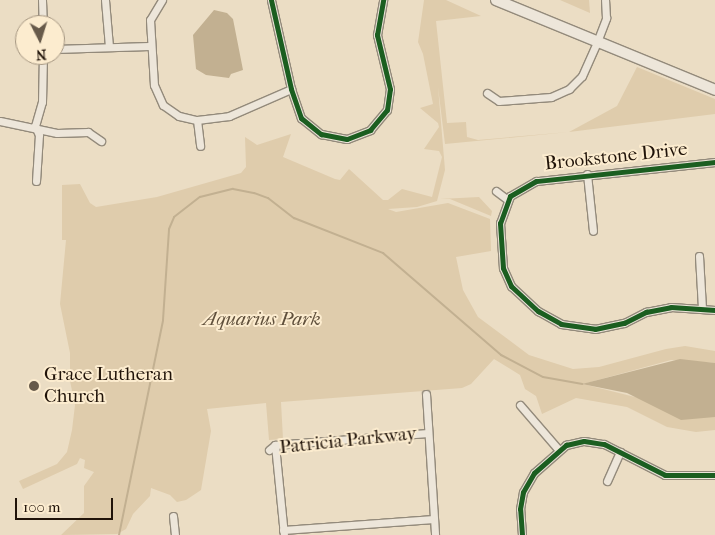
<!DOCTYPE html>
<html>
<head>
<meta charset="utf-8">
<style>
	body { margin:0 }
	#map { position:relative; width:715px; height:535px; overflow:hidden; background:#ebddc4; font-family:"IM FELL French Canon",serif }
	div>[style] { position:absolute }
	.green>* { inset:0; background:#dfccac }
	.water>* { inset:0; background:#c2b091 }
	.stream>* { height:2px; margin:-1px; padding:0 1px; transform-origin:1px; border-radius:1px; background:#c2b091 }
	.roads { filter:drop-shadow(1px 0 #938a7b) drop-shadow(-1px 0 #938a7b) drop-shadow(0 1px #938a7b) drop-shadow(0 -1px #938a7b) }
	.minor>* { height:7px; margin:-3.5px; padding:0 3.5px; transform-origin:3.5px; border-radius:3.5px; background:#ede6da }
	.secondary>* { height:10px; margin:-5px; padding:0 5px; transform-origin:5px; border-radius:5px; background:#ede6da }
	.cycleway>* { height:5px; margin:-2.5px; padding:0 2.5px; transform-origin:2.5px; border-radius:2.5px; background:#1b5e20 }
	.dots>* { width:14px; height:14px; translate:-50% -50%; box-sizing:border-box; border:2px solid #fceccf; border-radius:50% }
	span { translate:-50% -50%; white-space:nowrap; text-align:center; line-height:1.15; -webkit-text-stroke:4px #fceccf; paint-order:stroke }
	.street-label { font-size:19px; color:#201309 }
	.park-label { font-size:19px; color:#5f4f3b; font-style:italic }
	.poi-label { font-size:19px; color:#201309 }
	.left { translate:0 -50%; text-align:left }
	.north { position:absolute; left:15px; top:15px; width:50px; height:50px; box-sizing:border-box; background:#fceccf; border:1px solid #a49580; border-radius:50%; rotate:175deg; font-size:14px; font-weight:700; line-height:20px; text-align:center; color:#201309 }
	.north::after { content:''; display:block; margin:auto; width:18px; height:22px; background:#675a4a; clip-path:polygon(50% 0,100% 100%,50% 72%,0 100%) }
	.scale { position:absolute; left:15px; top:498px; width:98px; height:22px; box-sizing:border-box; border:2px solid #201309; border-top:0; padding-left:6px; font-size:15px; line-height:18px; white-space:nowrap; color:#201309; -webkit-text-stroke:4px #fceccf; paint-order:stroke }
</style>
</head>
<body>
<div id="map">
	<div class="green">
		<div style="clip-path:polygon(424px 0,446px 0,481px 16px,436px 21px,447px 123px,466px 122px,467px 137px,478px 140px,569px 132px,617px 106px,637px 67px,715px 99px,715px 114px,569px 132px,445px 144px,438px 87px,445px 170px,437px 201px,417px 207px,388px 209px,396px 212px,448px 203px,490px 219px,491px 251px,456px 257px,463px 290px,478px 317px,529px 355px,573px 369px,599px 367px,666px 349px,685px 346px,715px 351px,715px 363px,671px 360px,583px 384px,715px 417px,715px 430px,696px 432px,667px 427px,627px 407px,576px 398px,542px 414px,536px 396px,525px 389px,520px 375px,494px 359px,471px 384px,462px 388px,281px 402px,283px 439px,269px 440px,266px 403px,207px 409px,211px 431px,201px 490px,186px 500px,177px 502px,170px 495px,151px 488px,150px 496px,133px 514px,126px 529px,117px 534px,61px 535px,84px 513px,84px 486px,94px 472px,84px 468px,85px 460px,80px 458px,77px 464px,23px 489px,19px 481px,57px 464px,67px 452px,72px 430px,75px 405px,70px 381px,70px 353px,60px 304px,66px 240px,62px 240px,62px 185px,80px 184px,90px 203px,96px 207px,157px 197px,241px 173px,246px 167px,245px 137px,257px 145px,291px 134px,283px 157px,335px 179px,340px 180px,349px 169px,383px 200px,388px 200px,402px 189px,432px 197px,442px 157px,439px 151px,424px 149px,439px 127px,438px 123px,420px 108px,433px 104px,423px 54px,418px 42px)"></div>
		<div style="clip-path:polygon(560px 0,589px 0,590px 13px)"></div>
		<div style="clip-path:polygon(479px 197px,492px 211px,491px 216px,450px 199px,440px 199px)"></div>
	</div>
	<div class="water">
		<div style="clip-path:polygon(214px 10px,227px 13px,233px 19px,243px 70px,231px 74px,229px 78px,206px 75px,196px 69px,193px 35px)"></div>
		<div style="clip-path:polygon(680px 359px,715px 363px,715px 417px,681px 420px,627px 393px,582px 384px)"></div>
	</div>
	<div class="stream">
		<div style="left:119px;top:535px;width:219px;rotate:-78.4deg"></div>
		<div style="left:163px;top:320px;width:91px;rotate:-86.2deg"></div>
		<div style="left:169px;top:229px;width:13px;rotate:-67deg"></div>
		<div style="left:174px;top:217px;width:33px;rotate:-38deg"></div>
		<div style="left:200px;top:197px;width:34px;rotate:-14deg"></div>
		<div style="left:233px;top:189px;width:21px;rotate:11deg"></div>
		<div style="left:254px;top:193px;width:15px;rotate:20deg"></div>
		<div style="left:268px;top:198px;width:33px;rotate:38deg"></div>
		<div style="left:294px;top:218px;width:96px;rotate:21.5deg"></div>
		<div style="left:383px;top:253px;width:156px;rotate:40.8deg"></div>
		<div style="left:501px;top:355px;width:47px;rotate:27.6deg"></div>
		<div style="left:543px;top:377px;width:40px;rotate:10deg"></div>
	</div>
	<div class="roads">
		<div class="minor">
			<div style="left:42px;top:0;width:25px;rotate:88deg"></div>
			<div style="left:105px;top:0;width:47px;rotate:85.1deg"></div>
			<div style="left:162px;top:0;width:23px;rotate:121deg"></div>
			<div style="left:150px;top:20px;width:65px;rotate:86.5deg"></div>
			<div style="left:154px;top:85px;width:22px;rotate:66deg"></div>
			<div style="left:163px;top:105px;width:19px;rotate:35deg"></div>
			<div style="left:179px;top:116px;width:18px;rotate:13deg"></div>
			<div style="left:197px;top:120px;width:32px;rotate:-7deg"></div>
			<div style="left:229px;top:116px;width:68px;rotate:-23.5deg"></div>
			<div style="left:271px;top:0;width:91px;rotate:77.3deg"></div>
			<div style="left:291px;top:89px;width:31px;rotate:71deg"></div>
			<div style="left:301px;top:118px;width:26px;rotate:39deg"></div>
			<div style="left:321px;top:134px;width:26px;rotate:11deg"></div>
			<div style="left:347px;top:139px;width:25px;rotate:-21deg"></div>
			<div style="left:370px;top:130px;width:26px;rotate:-50deg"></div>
			<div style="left:387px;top:110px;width:21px;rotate:-82deg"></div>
			<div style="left:390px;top:89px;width:56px;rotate:-103.5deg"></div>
			<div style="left:377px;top:35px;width:36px;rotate:-80deg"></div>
			<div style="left:55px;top:49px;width:94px;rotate:-1.8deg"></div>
			<div style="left:487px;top:93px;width:14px;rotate:34deg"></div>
			<div style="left:499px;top:101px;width:52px;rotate:-4.4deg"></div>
			<div style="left:551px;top:97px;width:20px;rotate:-24deg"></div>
			<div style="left:569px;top:89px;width:18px;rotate:-45deg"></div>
			<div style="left:582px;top:76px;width:37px;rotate:-66deg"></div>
			<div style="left:597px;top:42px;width:26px;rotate:-69deg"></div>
			<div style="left:606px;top:18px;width:18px;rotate:-93deg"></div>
			<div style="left:197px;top:120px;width:26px;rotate:83deg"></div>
			<div style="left:0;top:121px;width:58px;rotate:11.9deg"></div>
			<div style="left:57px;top:133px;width:31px;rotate:-2deg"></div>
			<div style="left:88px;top:132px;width:16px;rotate:35deg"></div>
			<div style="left:715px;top:162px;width:180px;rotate:173.9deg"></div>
			<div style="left:536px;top:181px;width:30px;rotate:150deg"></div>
			<div style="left:510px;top:196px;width:29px;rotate:110deg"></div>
			<div style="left:500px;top:223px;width:45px;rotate:86.2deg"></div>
			<div style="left:503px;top:268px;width:20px;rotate:66deg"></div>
			<div style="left:511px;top:286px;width:37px;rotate:43deg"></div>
			<div style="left:538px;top:311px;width:26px;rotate:29deg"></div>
			<div style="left:561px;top:324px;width:34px;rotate:8deg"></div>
			<div style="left:595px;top:329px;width:30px;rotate:-12deg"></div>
			<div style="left:624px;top:323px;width:25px;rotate:-27deg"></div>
			<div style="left:646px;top:312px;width:25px;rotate:-11deg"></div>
			<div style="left:671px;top:307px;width:44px;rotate:3.9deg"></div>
			<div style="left:587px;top:174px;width:57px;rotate:84deg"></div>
			<div style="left:36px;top:181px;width:46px;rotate:-86.3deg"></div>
			<div style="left:39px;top:135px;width:10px;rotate:-114deg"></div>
			<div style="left:35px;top:126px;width:25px;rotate:-74deg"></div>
			<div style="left:42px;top:102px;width:47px;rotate:-88.8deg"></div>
			<div style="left:496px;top:191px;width:15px;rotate:37deg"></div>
			<div style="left:699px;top:256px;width:52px;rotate:86.7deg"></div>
			<div style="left:426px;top:394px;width:141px;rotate:86.3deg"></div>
			<div style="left:520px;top:405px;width:58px;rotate:49.2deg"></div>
			<div style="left:275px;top:445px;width:90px;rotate:84.3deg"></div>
			<div style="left:269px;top:450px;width:8px;rotate:-40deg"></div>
			<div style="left:275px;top:445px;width:153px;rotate:-4.5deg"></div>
			<div style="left:607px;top:481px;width:32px;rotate:-66deg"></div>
			<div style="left:173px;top:516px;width:19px;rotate:84deg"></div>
			<div style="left:283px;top:530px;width:151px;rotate:-4.2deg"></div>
			<div style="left:522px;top:535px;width:26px;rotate:-94deg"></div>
			<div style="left:520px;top:509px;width:17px;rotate:-80deg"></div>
			<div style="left:523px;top:492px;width:22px;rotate:-60deg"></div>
			<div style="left:534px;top:473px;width:43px;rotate:-41.2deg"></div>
			<div style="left:566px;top:445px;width:18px;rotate:-13deg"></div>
			<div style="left:584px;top:441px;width:20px;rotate:9deg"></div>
			<div style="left:604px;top:444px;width:68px;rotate:26.9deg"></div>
			<div style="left:665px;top:475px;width:50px"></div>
		</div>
		<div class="secondary">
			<div style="left:496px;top:0;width:237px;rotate:22.3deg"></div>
		</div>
	</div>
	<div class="cycleway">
		<div style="left:271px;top:0;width:91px;rotate:77.3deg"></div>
		<div style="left:291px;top:89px;width:31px;rotate:71deg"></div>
		<div style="left:301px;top:118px;width:26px;rotate:39deg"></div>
		<div style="left:321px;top:134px;width:26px;rotate:11deg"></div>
		<div style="left:347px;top:139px;width:25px;rotate:-21deg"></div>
		<div style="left:370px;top:130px;width:26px;rotate:-50deg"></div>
		<div style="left:387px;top:110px;width:21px;rotate:-82deg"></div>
		<div style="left:390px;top:89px;width:56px;rotate:-103.5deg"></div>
		<div style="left:377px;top:35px;width:36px;rotate:-80deg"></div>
		<div style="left:715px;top:162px;width:180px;rotate:173.9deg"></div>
		<div style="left:536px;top:181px;width:30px;rotate:150deg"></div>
		<div style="left:510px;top:196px;width:29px;rotate:110deg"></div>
		<div style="left:500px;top:223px;width:45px;rotate:86.2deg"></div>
		<div style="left:503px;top:268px;width:20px;rotate:66deg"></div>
		<div style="left:511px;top:286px;width:37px;rotate:43deg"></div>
		<div style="left:538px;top:311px;width:26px;rotate:29deg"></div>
		<div style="left:561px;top:324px;width:34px;rotate:8deg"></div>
		<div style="left:595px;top:329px;width:30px;rotate:-12deg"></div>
		<div style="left:624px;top:323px;width:25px;rotate:-27deg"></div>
		<div style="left:646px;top:312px;width:25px;rotate:-11deg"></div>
		<div style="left:671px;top:307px;width:44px;rotate:3.9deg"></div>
		<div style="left:522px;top:535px;width:26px;rotate:-94deg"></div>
		<div style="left:520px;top:509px;width:17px;rotate:-80deg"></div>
		<div style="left:523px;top:492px;width:22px;rotate:-60deg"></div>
		<div style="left:534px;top:473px;width:43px;rotate:-41.2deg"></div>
		<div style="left:566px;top:445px;width:18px;rotate:-13deg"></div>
		<div style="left:584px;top:441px;width:20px;rotate:9deg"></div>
		<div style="left:604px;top:444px;width:68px;rotate:26.9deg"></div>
		<div style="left:665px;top:475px;width:50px"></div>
	</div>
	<div class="dots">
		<div style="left:34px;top:386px;background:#675a4a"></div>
	</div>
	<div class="street-label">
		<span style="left:616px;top:157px;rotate:-6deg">Brookstone Drive</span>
		<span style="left:348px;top:441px;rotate:-6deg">Patricia Parkway</span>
	</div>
	<div class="park-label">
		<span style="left:262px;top:320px">Aquarius Park</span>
	</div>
	<div class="poi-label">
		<span class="left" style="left:44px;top:386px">Grace Lutheran<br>Church</span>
	</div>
	<div class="north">N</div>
	<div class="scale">100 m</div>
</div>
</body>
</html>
